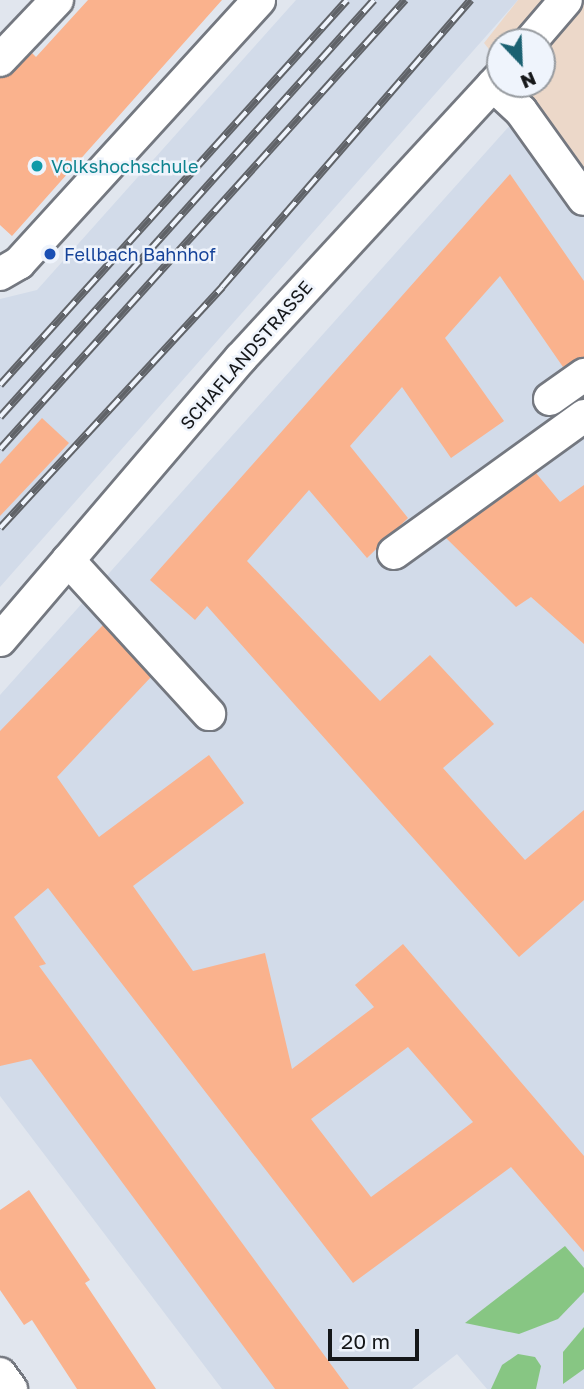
<!DOCTYPE html>
<html>
<head>
<meta charset="utf-8">
<style>
	body { margin:0 }
	#map { position:relative; width:584px; height:1389px; overflow:hidden; background:#e1e6ee; font-family:"Golos Text",sans-serif }
	div>[style] { position:absolute }
	.built>* { inset:0; background:#d2dbe9 }
	.industrial>* { inset:0; background:#ecd8c9 }
	.green>* { inset:0; background:#87c683 }
	.building>* { inset:0; background:#fab28d }
	.roads { filter:drop-shadow(2px 0 #747880) drop-shadow(-2px 0 #747880) drop-shadow(0 2px #747880) drop-shadow(0 -2px #747880) }
	.minor>* { height:32px; margin:-16px; padding:0 16px; transform-origin:16px; border-radius:16px; background:#fff }
	.rail>* { height:8px; margin-top:-4px; transform-origin:0; background:repeating-linear-gradient(90deg,#eff4fc 0 16px,#606368 0 32px); box-sizing:border-box; border-block:2px solid #606368 }
	.dots>* { width:19px; height:19px; translate:-50% -50%; box-sizing:border-box; border:4px solid #eff4fc; border-radius:50% }
	span { translate:-50% -50%; white-space:nowrap; text-align:center; line-height:1.15; -webkit-text-stroke:5px #eff4fc; paint-order:stroke }
	.culture-label { font-size:18px; color:#0d838f }
	.left { translate:0 -50%; text-align:left }
	.transit-label { font-size:18px; color:#164399 }
	.street-label { font-size:18px; color:#151719 }
	.north { position:absolute; left:486px; top:28px; width:70px; height:70px; box-sizing:border-box; background:#eff4fc; border:2px solid #989ca1; border-radius:50%; rotate:157deg; font-size:19px; font-weight:700; line-height:28px; text-align:center; color:#151719 }
	.north::after { content:''; display:block; margin:auto; width:24px; height:32px; background:#1b6172; clip-path:polygon(50% 0,100% 100%,50% 72%,0 100%) }
	.scale { position:absolute; left:328px; top:1329px; width:91px; height:32px; box-sizing:border-box; border:4px solid #151719; border-top:0; padding-left:9px; font-size:21px; line-height:24px; white-space:nowrap; color:#151719; -webkit-text-stroke:5px #eff4fc; paint-order:stroke }
</style>
</head>
<body>
<div id="map">
	<div class="built">
		<div style="clip-path:polygon(296px 0,518px 0,0 587px,0 299px,37px 290px)"></div>
		<div style="clip-path:polygon(530px 103px,584px 173px,584px 1389px,487px 1389px,457px 1354px,412px 1389px,222px 1389px,0 1096px,0 695px)"></div>
	</div>
	<div class="industrial">
		<div style="clip-path:polygon(518px 0,584px 0,584px 173px,516px 84px,542px 84px,542px 42px,500px 42px,500px 63px,484px 43px)"></div>
	</div>
	<div class="green">
		<div style="clip-path:polygon(565px 1246px,584px 1268px,584px 1292px,558px 1319px,519px 1334px,465px 1323px)"></div>
		<div style="clip-path:polygon(584px 1327px,584px 1369px,563px 1384px,563px 1352px)"></div>
		<div style="clip-path:polygon(518px 1354px,535px 1357px,541px 1366px,536px 1389px,491px 1389px,502px 1365px)"></div>
	</div>
	<div class="building">
		<div style="clip-path:polygon(88px 0,222px 0,12px 236px,0 225px,0 78px,32px 53px,36px 57px)"></div>
		<div style="clip-path:polygon(510px 174px,584px 281px,584px 357px,563px 367px,500px 276px,445px 338px,504px 421px,451px 458px,402px 387px,350px 446px,408px 518px,367px 558px,309px 490px,247px 561px,380px 701px,430px 655px,494px 724px,443px 768px,525px 860px,584px 810px,584px 900px,519px 957px,207px 606px,195px 620px,150px 580px)"></div>
		<div style="clip-path:polygon(42px 418px,69px 443px,0 516px,0 464px)"></div>
		<div style="clip-path:polygon(536px 473px,560px 502px,584px 485px,584px 644px,531px 597px,516px 607px,446px 538px)"></div>
		<div style="clip-path:polygon(evenodd,103px 625px,151px 677px,57px 777px,99px 837px,209px 755px,244px 803px,133px 886px,193px 971px,265px 953px,292px 1069px,374px 1007px,355px 985px,403px 944px,584px 1156px,584px 1252px,511px 1167px,353px 1283px,48px 888px,14px 917px,46px 964px,39px 966px,349px 1389px,275px 1389px,31px 1059px,0 1066px,0 731px,103px 625px,408px 1047px,473px 1122px,371px 1197px,311px 1119px,408px 1047px)"></div>
		<div style="clip-path:polygon(29px 1190px,90px 1280px,85px 1283px,156px 1389px,77px 1389px,32px 1320px,24px 1325px,0 1290px,0 1210px)"></div>
	</div>
	<div class="roads">
		<div class="minor">
			<div style="left:530px;top:42px;width:55px;rotate:-49.4deg"></div>
			<div style="left:0;top:60px;width:83px;rotate:-46.5deg"></div>
			<div style="left:493px;top:85px;width:38px;rotate:43deg"></div>
			<div style="left:521px;top:111px;width:108px;rotate:54.4deg"></div>
			<div style="left:0;top:274px;width:22px;rotate:-30deg"></div>
			<div style="left:19px;top:263px;width:356px;rotate:-47.6deg"></div>
			<div style="left:550px;top:399px;width:42px;rotate:-35.2deg"></div>
			<div style="left:394px;top:553px;width:234px;rotate:-35.8deg"></div>
			<div style="left:68px;top:560px;width:209px;rotate:47.5deg"></div>
			<div style="left:0;top:640px;width:371px;rotate:-49.5deg"></div>
			<div style="left:241px;top:358px;width:382px;rotate:-47.3deg"></div>
			<div style="left:0;top:1374px;width:19px;rotate:54deg"></div>
		</div>
	</div>
	<div class="rail">
		<div style="left:0;top:385px;width:518px;rotate:-47.97deg"></div>
		<div style="left:0;top:417px;width:560px;rotate:-48.11deg"></div>
		<div style="left:0;top:449px;width:605px;rotate:-47.95deg"></div>
		<div style="left:0;top:528px;width:328px;rotate:-47.3deg"></div>
		<div style="left:222px;top:287px;width:380px;rotate:-49.1deg"></div>
	</div>
	<div class="dots">
		<div style="left:37px;top:166px;background:#0f9aa8"></div>
		<div style="left:50px;top:254px;background:#1a4fb4"></div>
	</div>
	<div class="culture-label">
		<span class="left" style="left:51px;top:166px">Volkshochschule</span>
	</div>
	<div class="transit-label">
		<span class="left" style="left:64px;top:254px">Fellbach Bahnhof</span>
	</div>
	<div class="street-label">
		<span style="left:246px;top:355px;rotate:-49deg">SCHAFLANDSTRASSE</span>
	</div>
	<div class="north">N</div>
	<div class="scale">20 m</div>
</div>
</body>
</html>
